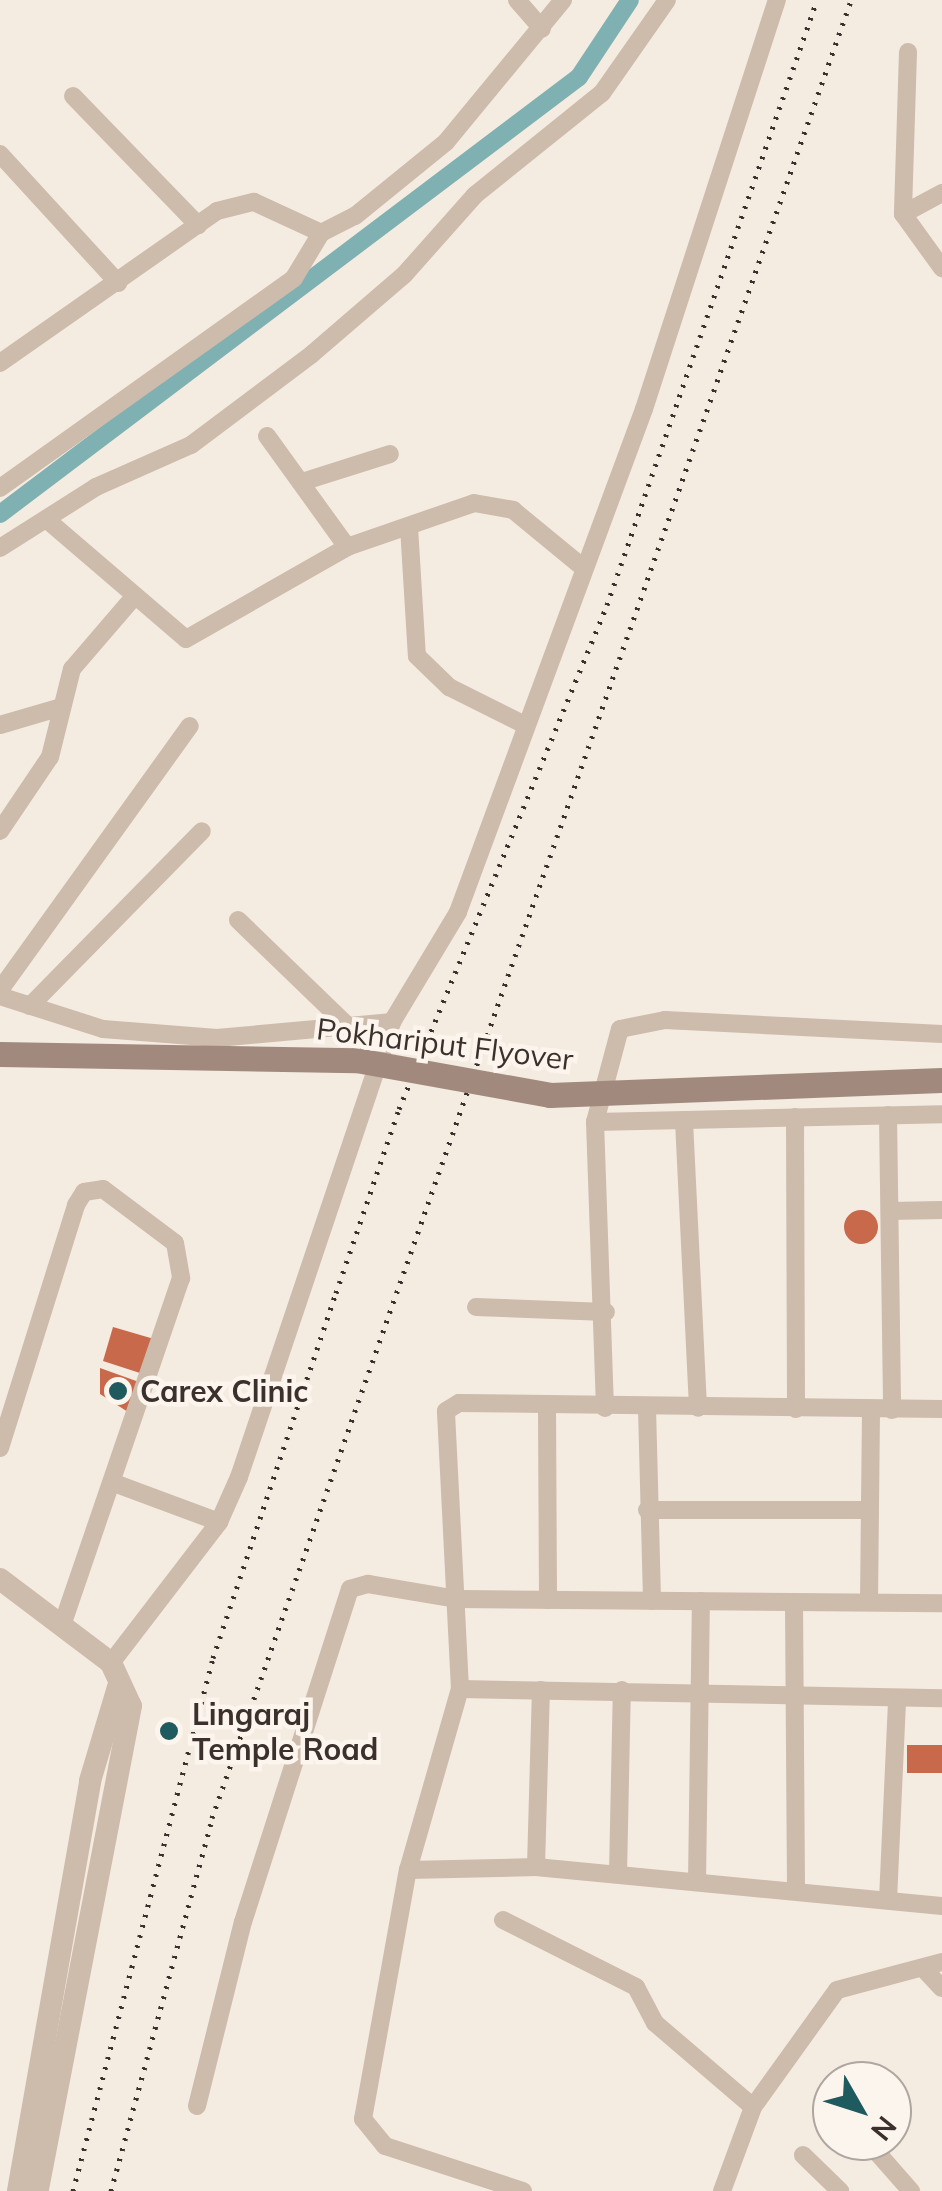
<!DOCTYPE html>
<html>
<head>
<meta charset="utf-8">
<style>
	body { margin:0 }
	#map { position:relative; width:942px; height:2191px; overflow:hidden; background:#f4ebe1; font-family:Mulish,sans-serif }
	div>[style] { position:absolute }
	.canal>* { height:18px; margin:-9px; padding:0 9px; transform-origin:9px; border-radius:9px; background:#7fb0b2 }
	.building>* { inset:0; background:#c8694b }
	.round { border-radius:50% }
	.minor>* { height:18px; margin:-9px; padding:0 9px; transform-origin:9px; border-radius:9px; background:#cdbbac }
	.tertiary>* { height:22px; margin:-11px; padding:0 11px; transform-origin:11px; border-radius:11px; background:#cdbbac }
	.rail>* { height:5px; margin-top:-2.5px; transform-origin:0; background:repeating-linear-gradient(90deg,#3b302b 0 2.5px,transparent 0 10.5px) }
	.secondary-bridge>* { height:25px; margin:-12.5px; padding:0 12.5px; transform-origin:12.5px; border-radius:12.5px; background:#a18a7d }
	.dots>* { width:28px; height:28px; translate:-50% -50%; box-sizing:border-box; border:5px solid #fbf5ee; border-radius:50% }
	span { translate:-50% -50%; white-space:nowrap; text-align:center; line-height:1.15; -webkit-text-stroke:9px #fbf5ee; paint-order:stroke }
	.street-label { font-size:30px; color:#3b302b }
	.poi-label { font-size:30px; color:#3b302b; font-weight:700 }
	.left { translate:0 -50%; text-align:left }
	.north { position:absolute; left:812px; top:2061px; width:100px; height:100px; box-sizing:border-box; background:#fbf5ee; border:2px solid #aea6a0; border-radius:50%; rotate:129deg; font-size:28px; font-weight:700; line-height:40px; text-align:center; color:#3b302b }
	.north::after { content:''; display:block; margin:auto; width:35px; height:45px; background:#1f5a5e; clip-path:polygon(50% 0,100% 100%,50% 72%,0 100%) }
</style>
</head>
<body>
<div id="map">
	<div class="canal">
		<div style="left:0;top:514px;width:725px;rotate:-37.04deg"></div>
		<div style="left:579px;top:77px;width:92px;rotate:-56.5deg"></div>
	</div>
	<div class="building">
		<div class="round" style="left:844px;top:1210px;width:34px;height:34px"></div>
		<div style="clip-path:polygon(113px 1327px,154px 1339px,143px 1374px,103px 1361px)"></div>
		<div style="clip-path:polygon(100px 1368px,139px 1382px,128px 1412px,100px 1394px)"></div>
		<div style="clip-path:polygon(907px 1745px,942px 1745px,942px 1773px,907px 1773px)"></div>
	</div>
	<div class="minor">
		<div style="left:517px;top:0;width:38px;rotate:49deg"></div>
		<div style="left:908px;top:52px;width:162px;rotate:91.8deg"></div>
		<div style="left:903px;top:214px;width:67px;rotate:54.2deg"></div>
		<div style="left:73px;top:96px;width:180px;rotate:45.9deg"></div>
		<div style="left:0;top:154px;width:175px;rotate:47.5deg"></div>
		<div style="left:903px;top:214px;width:44px;rotate:-28.3deg"></div>
		<div style="left:0;top:363px;width:265px;rotate:-35deg"></div>
		<div style="left:217px;top:211px;width:38px;rotate:-14deg"></div>
		<div style="left:254px;top:202px;width:74px;rotate:24.8deg"></div>
		<div style="left:321px;top:233px;width:38px;rotate:-27deg"></div>
		<div style="left:355px;top:216px;width:117px;rotate:-39.1deg"></div>
		<div style="left:446px;top:142px;width:184px;rotate:-50.5deg"></div>
		<div style="left:267px;top:436px;width:137px;rotate:54.2deg"></div>
		<div style="left:305px;top:481px;width:89px;rotate:-17.6deg"></div>
		<div style="left:0;top:488px;width:361px;rotate:-35.5deg"></div>
		<div style="left:294px;top:278px;width:52px;rotate:-59deg"></div>
		<div style="left:46px;top:519px;width:184px;rotate:40.6deg"></div>
		<div style="left:186px;top:639px;width:185px;rotate:-29.7deg"></div>
		<div style="left:347px;top:547px;width:134px;rotate:-19.1deg"></div>
		<div style="left:474px;top:503px;width:40px;rotate:10deg"></div>
		<div style="left:513px;top:510px;width:87px;rotate:39.4deg"></div>
		<div style="left:409px;top:527px;width:129px;rotate:86.5deg"></div>
		<div style="left:417px;top:656px;width:45px;rotate:44.1deg"></div>
		<div style="left:449px;top:687px;width:85px;rotate:26.6deg"></div>
		<div style="left:0;top:548px;width:114px;rotate:-32.4deg"></div>
		<div style="left:96px;top:487px;width:104px;rotate:-23.9deg"></div>
		<div style="left:191px;top:445px;width:151px;rotate:-36.9deg"></div>
		<div style="left:312px;top:354px;width:121px;rotate:-40.7deg"></div>
		<div style="left:404px;top:275px;width:107px;rotate:-48.4deg"></div>
		<div style="left:475px;top:195px;width:163px;rotate:-38.8deg"></div>
		<div style="left:602px;top:93px;width:113px;rotate:-55deg"></div>
		<div style="left:0;top:725px;width:60px;rotate:-16.3deg"></div>
		<div style="left:0;top:831px;width:89px;rotate:-56deg"></div>
		<div style="left:50px;top:757px;width:91px;rotate:-76deg"></div>
		<div style="left:72px;top:669px;width:95px;rotate:-49.3deg"></div>
		<div style="left:238px;top:920px;width:156px;rotate:44deg"></div>
		<div style="left:0;top:990px;width:325px;rotate:-54.3deg"></div>
		<div style="left:0;top:996px;width:108px;rotate:17.8deg"></div>
		<div style="left:103px;top:1029px;width:114px;rotate:4.5deg"></div>
		<div style="left:217px;top:1038px;width:176px;rotate:-5.2deg"></div>
		<div style="left:30px;top:1006px;width:245px;rotate:-45.5deg"></div>
		<div style="left:888px;top:1115px;width:295px;rotate:89.2deg"></div>
		<div style="left:795px;top:1117px;width:292px;rotate:89.8deg"></div>
		<div style="left:684px;top:1121px;width:287px;rotate:87.2deg"></div>
		<div style="left:595px;top:1122px;width:347px;rotate:-1.3deg"></div>
		<div style="left:890px;top:1211px;width:52px;rotate:-1.1deg"></div>
		<div style="left:476px;top:1307px;width:130px;rotate:2.2deg"></div>
		<div style="left:547px;top:1407px;width:193px;rotate:89.7deg"></div>
		<div style="left:605px;top:1408px;width:286px;rotate:-92deg"></div>
		<div style="left:595px;top:1122px;width:96px;rotate:-75deg"></div>
		<div style="left:620px;top:1029px;width:46px;rotate:-11.3deg"></div>
		<div style="left:665px;top:1020px;width:277px;rotate:2.9deg"></div>
		<div style="left:647px;top:1408px;width:193px;rotate:88.5deg"></div>
		<div style="left:0;top:1448px;width:255px;rotate:-72.6deg"></div>
		<div style="left:76px;top:1205px;width:15px;rotate:-58deg"></div>
		<div style="left:84px;top:1192px;width:19px;rotate:-9deg"></div>
		<div style="left:103px;top:1189px;width:90px;rotate:36.9deg"></div>
		<div style="left:175px;top:1243px;width:36px;rotate:80deg"></div>
		<div style="left:181px;top:1278px;width:361px;rotate:108.9deg"></div>
		<div style="left:114px;top:1483px;width:112px;rotate:20.4deg"></div>
		<div style="left:647px;top:1510px;width:222px"></div>
		<div style="left:794px;top:1602px;width:289px;rotate:89.6deg"></div>
		<div style="left:869px;top:1602px;width:192px;rotate:-89.4deg"></div>
		<div style="left:111px;top:1663px;width:178px;rotate:-52.5deg"></div>
		<div style="left:219px;top:1522px;width:49px;rotate:-66deg"></div>
		<div style="left:239px;top:1477px;width:480px;rotate:-71.4deg"></div>
		<div style="left:392px;top:1022px;width:128px;rotate:-59deg"></div>
		<div style="left:458px;top:912px;width:536px;rotate:-69.71deg"></div>
		<div style="left:644px;top:409px;width:430px;rotate:-72deg"></div>
		<div style="left:460px;top:1689px;width:482px;rotate:1.1deg"></div>
		<div style="left:536px;top:1867px;width:177px;rotate:-88.4deg"></div>
		<div style="left:408px;top:1870px;width:128px;rotate:-1.3deg"></div>
		<div style="left:536px;top:1867px;width:408px;rotate:5.5deg"></div>
		<div style="left:618px;top:1874px;width:184px;rotate:-88.8deg"></div>
		<div style="left:697px;top:1882px;width:281px;rotate:-89.2deg"></div>
		<div style="left:888px;top:1900px;width:202px;rotate:-87.4deg"></div>
		<div style="left:503px;top:1920px;width:149px;rotate:26.7deg"></div>
		<div style="left:636px;top:1987px;width:41px;rotate:62.2deg"></div>
		<div style="left:655px;top:2023px;width:129px;rotate:40.6deg"></div>
		<div style="left:924px;top:1969px;width:26px;rotate:47deg"></div>
		<div style="left:197px;top:2106px;width:190px;rotate:-76deg"></div>
		<div style="left:243px;top:1922px;width:350px;rotate:-72.2deg"></div>
		<div style="left:350px;top:1589px;width:19px;rotate:-16deg"></div>
		<div style="left:368px;top:1584px;width:91px;rotate:9.5deg"></div>
		<div style="left:458px;top:1599px;width:484px;rotate:0.5deg"></div>
		<div style="left:867px;top:2141px;width:67px;rotate:48.7deg"></div>
		<div style="left:803px;top:2155px;width:52px;rotate:44.2deg"></div>
		<div style="left:523px;top:2191px;width:145px;rotate:-161.9deg"></div>
		<div style="left:385px;top:2146px;width:35px;rotate:-129deg"></div>
		<div style="left:363px;top:2119px;width:253px;rotate:-79.8deg"></div>
		<div style="left:408px;top:1870px;width:188px;rotate:-74deg"></div>
		<div style="left:460px;top:1689px;width:278px;rotate:-92.9deg"></div>
		<div style="left:446px;top:1411px;width:15px;rotate:-32deg"></div>
		<div style="left:459px;top:1403px;width:483px;rotate:0.7deg"></div>
		<div style="left:722px;top:2191px;width:90px;rotate:-69.7deg"></div>
		<div style="left:753px;top:2107px;width:144px;rotate:-54.3deg"></div>
		<div style="left:837px;top:1990px;width:109px;rotate:-14.9deg"></div>
	</div>
	<div class="tertiary">
		<div style="left:0;top:1579px;width:139px;rotate:37.1deg"></div>
		<div style="left:111px;top:1663px;width:47px;rotate:65.1deg"></div>
		<div style="left:131px;top:1706px;width:494px;rotate:100.9deg"></div>
		<div style="left:18px;top:2191px;width:416px;rotate:-80deg"></div>
		<div style="left:90px;top:1781px;width:98px;rotate:-73.4deg"></div>
	</div>
	<div class="rail">
		<div style="left:73px;top:2191px;width:551px;rotate:-75.28deg"></div>
		<div style="left:213px;top:1658px;width:385px;rotate:-71.4deg"></div>
		<div style="left:336px;top:1293px;width:194px;rotate:-71.1deg"></div>
		<div style="left:399px;top:1109px;width:545px;rotate:-67.57deg"></div>
		<div style="left:607px;top:605px;width:640px;rotate:-70.86deg"></div>
		<div style="left:111px;top:2191px;width:386px;rotate:-74.8deg"></div>
		<div style="left:212px;top:1818px;width:1927px;rotate:-70.63deg"></div>
	</div>
	<div class="secondary-bridge">
		<div style="left:0;top:1054px;width:356px;rotate:1deg"></div>
		<div style="left:356px;top:1060px;width:197px;rotate:10.2deg"></div>
		<div style="left:550px;top:1095px;width:392px;rotate:-2.2deg"></div>
	</div>
	<div class="dots">
		<div style="left:118px;top:1391px;background:#1f5a5e"></div>
		<div style="left:169px;top:1731px;background:#1f5a5e"></div>
	</div>
	<div class="street-label">
		<span style="left:445px;top:1044px;rotate:7deg">Pokhariput Flyover</span>
	</div>
	<div class="poi-label">
		<span class="left" style="left:140px;top:1391px">Carex Clinic</span>
		<span class="left" style="left:192px;top:1731px">Lingaraj<br>Temple Road</span>
	</div>
	<div class="north">N</div>
</div>
</body>
</html>
